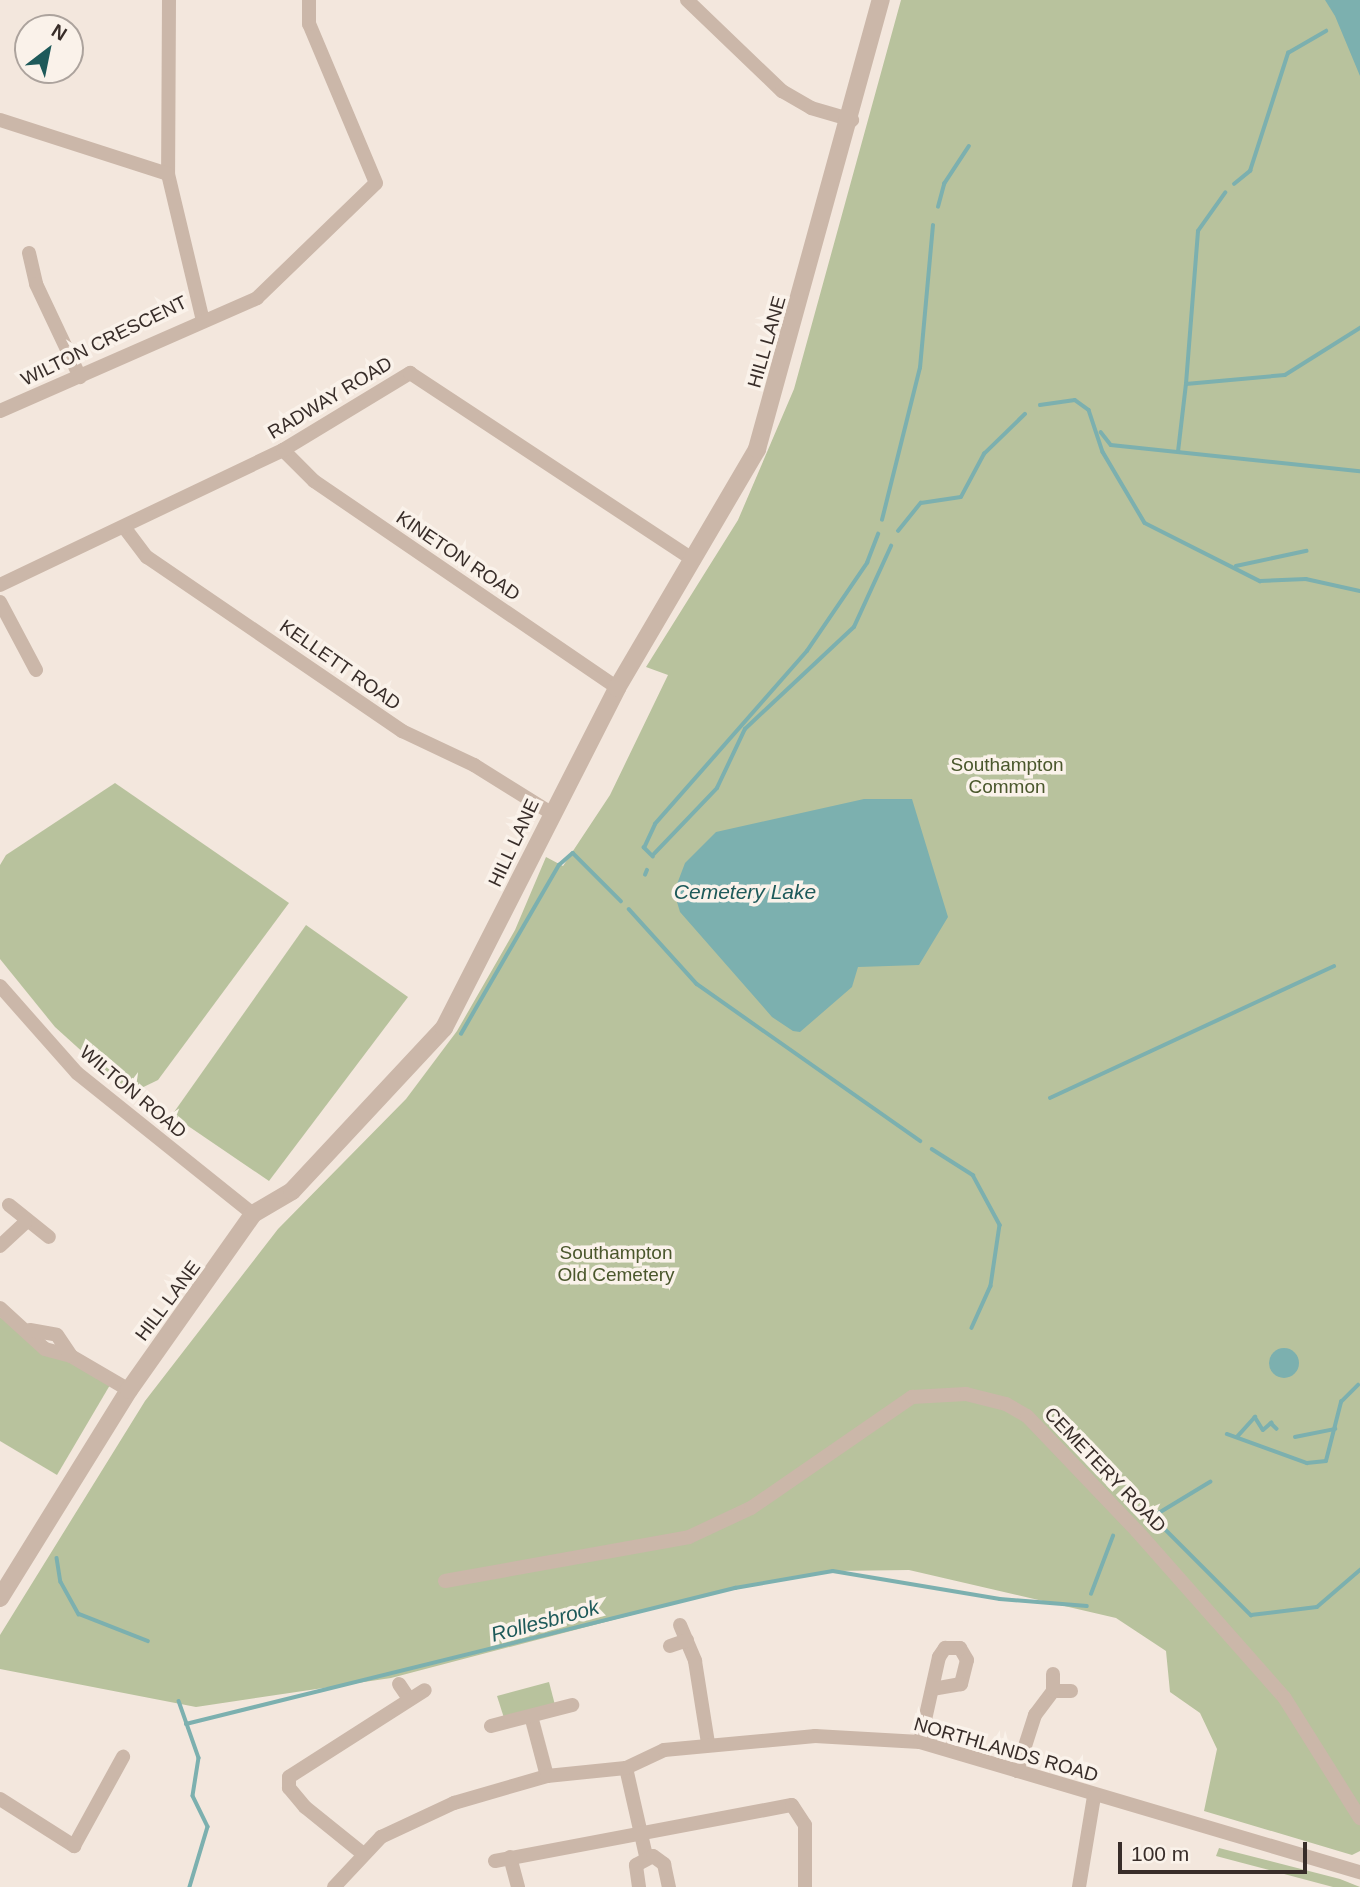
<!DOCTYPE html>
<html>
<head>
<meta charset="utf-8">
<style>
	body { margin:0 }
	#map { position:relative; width:1360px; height:1887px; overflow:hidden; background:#f3e7dd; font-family:Helvetica,sans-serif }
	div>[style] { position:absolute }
	.green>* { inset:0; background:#b8c29d }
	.water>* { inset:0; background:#7cb0af }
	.round { border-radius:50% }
	.stream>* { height:3.5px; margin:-1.75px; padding:0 1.75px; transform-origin:1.75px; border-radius:1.75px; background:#7cb0af }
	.minor>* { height:14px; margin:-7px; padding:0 7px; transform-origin:7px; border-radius:7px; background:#cbb7a9 }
	.tertiary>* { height:18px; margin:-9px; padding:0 9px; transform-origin:9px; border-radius:9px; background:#cbb7a9 }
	span { translate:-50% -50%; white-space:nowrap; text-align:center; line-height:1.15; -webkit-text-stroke:7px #faf2ea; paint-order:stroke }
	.street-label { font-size:19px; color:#382d29 }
	.park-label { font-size:19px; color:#4a572c }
	.water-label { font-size:21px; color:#1e5a5a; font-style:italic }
	.north { position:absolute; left:14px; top:14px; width:70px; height:70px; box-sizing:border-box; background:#faf2ea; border:2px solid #aca39d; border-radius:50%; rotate:32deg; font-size:19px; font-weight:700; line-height:28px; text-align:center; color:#382d29 }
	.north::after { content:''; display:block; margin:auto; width:24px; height:32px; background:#1e5a5a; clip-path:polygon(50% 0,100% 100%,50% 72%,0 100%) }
	.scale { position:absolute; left:1118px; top:1842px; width:189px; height:32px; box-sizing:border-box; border:4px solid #382d29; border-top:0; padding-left:9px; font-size:21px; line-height:24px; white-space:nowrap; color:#382d29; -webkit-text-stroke:5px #faf2ea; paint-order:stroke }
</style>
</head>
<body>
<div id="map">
	<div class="green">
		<div style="clip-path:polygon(901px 0,1360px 0,1360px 1851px,1352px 1855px,1204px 1811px,1217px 1749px,1200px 1713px,1170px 1692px,1166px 1651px,1116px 1618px,909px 1570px,833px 1571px,735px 1588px,391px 1678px,196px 1707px,0 1669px,0 1635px,145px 1401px,278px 1229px,406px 1099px,457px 1031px,515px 930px,546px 857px,563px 866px,610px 795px,668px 675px,646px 667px,738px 520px,794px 389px)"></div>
		<div style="clip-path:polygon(115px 783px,289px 903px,158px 1080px,129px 1094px,55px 1027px,0 959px,0 865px,6px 855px)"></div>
		<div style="clip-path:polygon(306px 925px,408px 997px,269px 1181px,172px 1115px)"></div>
		<div style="clip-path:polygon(0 1317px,110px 1385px,57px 1475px,0 1441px)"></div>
		<div style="clip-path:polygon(549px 1682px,555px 1705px,504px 1718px,497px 1696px)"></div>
		<div style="clip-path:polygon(1219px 1848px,1340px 1879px,1360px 1887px,1333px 1887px,1216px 1856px)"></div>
	</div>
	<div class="water">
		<div style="clip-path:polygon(1325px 0,1360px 0,1360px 76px,1335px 16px)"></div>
		<div style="clip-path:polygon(864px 799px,912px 799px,948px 917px,919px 965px,858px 967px,852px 987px,800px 1032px,793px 1031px,772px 1017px,680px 912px,674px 892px,685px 863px,716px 832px)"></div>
		<div class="round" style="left:1269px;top:1348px;width:30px;height:30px"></div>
	</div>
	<div class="stream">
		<div style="left:1234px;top:184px;width:21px;rotate:-39deg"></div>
		<div style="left:1250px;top:171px;width:124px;rotate:-72.1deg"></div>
		<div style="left:1288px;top:53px;width:44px;rotate:-30.1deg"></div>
		<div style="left:938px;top:207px;width:24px;rotate:-75deg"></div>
		<div style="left:944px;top:184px;width:45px;rotate:-56.7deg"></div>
		<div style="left:1186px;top:384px;width:153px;rotate:-85.5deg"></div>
		<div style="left:1198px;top:231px;width:47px;rotate:-54.6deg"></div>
		<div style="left:1040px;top:405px;width:35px;rotate:-8deg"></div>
		<div style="left:1075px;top:400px;width:17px;rotate:36deg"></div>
		<div style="left:1089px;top:410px;width:44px;rotate:71.6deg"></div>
		<div style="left:1103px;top:452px;width:82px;rotate:59.4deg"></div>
		<div style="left:1145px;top:523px;width:129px;rotate:26.8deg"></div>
		<div style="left:1260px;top:581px;width:46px;rotate:-2.5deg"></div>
		<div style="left:1306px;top:579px;width:55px;rotate:12.5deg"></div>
		<div style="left:1101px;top:432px;width:16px;rotate:52deg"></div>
		<div style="left:1111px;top:445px;width:250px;rotate:6deg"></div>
		<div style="left:1178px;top:452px;width:68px;rotate:-83.3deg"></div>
		<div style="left:1186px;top:384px;width:99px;rotate:-5.2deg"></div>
		<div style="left:1285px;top:375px;width:89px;rotate:-32.1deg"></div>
		<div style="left:882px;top:520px;width:157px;rotate:-76deg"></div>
		<div style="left:920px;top:368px;width:143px;rotate:-84.8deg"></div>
		<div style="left:898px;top:531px;width:36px;rotate:-51deg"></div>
		<div style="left:921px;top:503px;width:40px;rotate:-8.5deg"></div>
		<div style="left:961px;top:497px;width:49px;rotate:-61.9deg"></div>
		<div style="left:984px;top:454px;width:57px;rotate:-44.3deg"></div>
		<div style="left:1236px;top:566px;width:72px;rotate:-12.1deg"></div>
		<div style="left:654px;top:854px;width:91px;rotate:-46.3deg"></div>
		<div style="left:717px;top:788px;width:65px;rotate:-64.6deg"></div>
		<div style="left:745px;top:729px;width:149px;rotate:-43.1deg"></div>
		<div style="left:854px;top:627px;width:89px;rotate:-65.4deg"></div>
		<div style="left:653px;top:857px;width:13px;rotate:-135deg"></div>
		<div style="left:644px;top:848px;width:26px;rotate:-65deg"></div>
		<div style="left:655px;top:824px;width:230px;rotate:-48.7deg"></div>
		<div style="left:807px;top:651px;width:107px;rotate:-55.7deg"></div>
		<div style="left:867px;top:563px;width:31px;rotate:-69deg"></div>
		<div style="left:645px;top:875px;width:5px;rotate:-68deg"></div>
		<div style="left:629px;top:909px;width:101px;rotate:47.8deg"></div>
		<div style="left:697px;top:984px;width:273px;rotate:35.1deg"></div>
		<div style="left:461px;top:1034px;width:195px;rotate:-59.9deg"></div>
		<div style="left:559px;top:865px;width:18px;rotate:-41deg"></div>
		<div style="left:573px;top:853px;width:68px;rotate:45deg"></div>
		<div style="left:1050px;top:1098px;width:313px;rotate:-24.9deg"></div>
		<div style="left:932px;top:1149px;width:49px;rotate:32.4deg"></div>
		<div style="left:973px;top:1175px;width:57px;rotate:61.6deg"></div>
		<div style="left:1000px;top:1225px;width:62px;rotate:98.4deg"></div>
		<div style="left:991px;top:1286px;width:46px;rotate:114.3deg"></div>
		<div style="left:1227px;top:1434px;width:85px;rotate:19.9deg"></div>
		<div style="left:1307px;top:1463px;width:19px;rotate:-6deg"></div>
		<div style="left:1326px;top:1461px;width:61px;rotate:-75.7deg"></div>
		<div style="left:1341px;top:1402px;width:24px;rotate:-45deg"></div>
		<div style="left:1237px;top:1437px;width:27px;rotate:-48deg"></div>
		<div style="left:1255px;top:1417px;width:15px;rotate:58deg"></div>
		<div style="left:1263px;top:1430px;width:11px;rotate:-41deg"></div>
		<div style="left:1271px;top:1423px;width:8px;rotate:45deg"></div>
		<div style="left:1295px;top:1437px;width:41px;rotate:-11.3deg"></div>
		<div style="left:1211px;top:1482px;width:68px;rotate:148.9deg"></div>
		<div style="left:1153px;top:1517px;width:139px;rotate:45deg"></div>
		<div style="left:1251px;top:1615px;width:66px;rotate:-6.9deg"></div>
		<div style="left:1317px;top:1607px;width:57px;rotate:-40.7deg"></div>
		<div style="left:57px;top:1558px;width:24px;rotate:81deg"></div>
		<div style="left:61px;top:1582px;width:37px;rotate:61deg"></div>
		<div style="left:79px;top:1614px;width:74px;rotate:21.4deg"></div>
		<div style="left:1091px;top:1594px;width:62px;rotate:-69.2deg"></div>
		<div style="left:179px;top:1701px;width:60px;rotate:70.7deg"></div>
		<div style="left:199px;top:1758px;width:38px;rotate:99deg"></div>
		<div style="left:193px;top:1796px;width:34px;rotate:64deg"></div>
		<div style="left:208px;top:1827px;width:63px;rotate:106.7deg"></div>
		<div style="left:186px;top:1724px;width:566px;rotate:-13.91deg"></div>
		<div style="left:735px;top:1588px;width:99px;rotate:-9.8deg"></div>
		<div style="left:833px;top:1571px;width:169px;rotate:9.5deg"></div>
		<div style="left:1000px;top:1599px;width:87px;rotate:4.6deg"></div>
	</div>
	<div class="minor">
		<div style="left:169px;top:0;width:174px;rotate:90.3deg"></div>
		<div style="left:168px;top:174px;width:147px;rotate:76.6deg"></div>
		<div style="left:687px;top:0;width:132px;rotate:43.8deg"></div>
		<div style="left:782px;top:91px;width:34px;rotate:30deg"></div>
		<div style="left:811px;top:108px;width:43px;rotate:16.3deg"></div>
		<div style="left:0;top:120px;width:176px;rotate:17.8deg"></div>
		<div style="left:29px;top:253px;width:32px;rotate:77deg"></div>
		<div style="left:36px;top:284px;width:103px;rotate:64.7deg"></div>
		<div style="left:0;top:411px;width:281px;rotate:-23.7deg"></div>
		<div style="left:257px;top:298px;width:165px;rotate:-44deg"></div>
		<div style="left:376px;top:183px;width:173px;rotate:-112.8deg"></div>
		<div style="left:309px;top:24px;width:24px;rotate:-90deg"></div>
		<div style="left:283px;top:450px;width:44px;rotate:45deg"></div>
		<div style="left:314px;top:481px;width:367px;rotate:34.3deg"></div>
		<div style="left:124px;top:527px;width:38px;rotate:53deg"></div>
		<div style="left:147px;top:557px;width:309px;rotate:34.3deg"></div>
		<div style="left:402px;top:731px;width:80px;rotate:25.3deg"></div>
		<div style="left:474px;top:765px;width:91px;rotate:31.9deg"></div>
		<div style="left:0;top:585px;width:314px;rotate:-25.5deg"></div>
		<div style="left:283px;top:450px;width:149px;rotate:-31.2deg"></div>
		<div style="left:410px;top:373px;width:340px;rotate:33.4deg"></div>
		<div style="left:0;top:602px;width:77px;rotate:62.1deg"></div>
		<div style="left:0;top:986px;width:116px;rotate:48.5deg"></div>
		<div style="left:77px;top:1073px;width:226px;rotate:38.7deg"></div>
		<div style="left:9px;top:1205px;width:51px;rotate:38.7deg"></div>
		<div style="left:0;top:1246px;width:34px;rotate:-43deg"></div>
		<div style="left:0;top:1308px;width:61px;rotate:42.3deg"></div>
		<div style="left:45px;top:1349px;width:27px;rotate:15deg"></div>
		<div style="left:71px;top:1356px;width:67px;rotate:30.4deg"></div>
		<div style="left:30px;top:1330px;width:27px;rotate:10deg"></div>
		<div style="left:57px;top:1335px;width:25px;rotate:56deg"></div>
		<div style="left:445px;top:1581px;width:248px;rotate:-10.2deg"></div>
		<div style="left:689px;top:1537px;width:68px;rotate:-25.1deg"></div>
		<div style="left:751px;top:1508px;width:196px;rotate:-34.6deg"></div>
		<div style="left:912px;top:1397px;width:54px;rotate:-3.2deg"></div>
		<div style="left:966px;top:1394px;width:41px;rotate:14deg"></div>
		<div style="left:1006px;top:1404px;width:24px;rotate:30deg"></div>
		<div style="left:1027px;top:1416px;width:159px;rotate:46.3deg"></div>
		<div style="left:1137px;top:1531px;width:222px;rotate:48.5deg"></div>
		<div style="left:1284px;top:1697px;width:143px;rotate:57.9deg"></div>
		<div style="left:680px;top:1625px;width:39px;rotate:67deg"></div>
		<div style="left:695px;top:1661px;width:83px;rotate:81deg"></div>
		<div style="left:670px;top:1646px;width:18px;rotate:-19deg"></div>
		<div style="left:399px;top:1684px;width:18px;rotate:56deg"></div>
		<div style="left:1053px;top:1691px;width:18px"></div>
		<div style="left:531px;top:1716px;width:62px;rotate:75.1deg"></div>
		<div style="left:491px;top:1726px;width:84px;rotate:-14.5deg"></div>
		<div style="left:920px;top:1742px;width:87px;rotate:-77.4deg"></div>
		<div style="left:939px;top:1657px;width:11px;rotate:-56deg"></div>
		<div style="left:945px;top:1648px;width:15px"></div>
		<div style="left:960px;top:1648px;width:14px;rotate:60deg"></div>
		<div style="left:967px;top:1660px;width:25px;rotate:104deg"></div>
		<div style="left:961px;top:1684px;width:28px;rotate:170deg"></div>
		<div style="left:626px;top:1768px;width:90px;rotate:77.2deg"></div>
		<div style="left:1017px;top:1771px;width:59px;rotate:-72.2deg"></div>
		<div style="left:1035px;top:1715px;width:30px;rotate:-53deg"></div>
		<div style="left:1053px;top:1691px;width:17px;rotate:-90deg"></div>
		<div style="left:0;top:1799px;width:88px;rotate:32.4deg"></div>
		<div style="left:74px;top:1846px;width:102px;rotate:-61.2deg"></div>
		<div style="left:362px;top:1853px;width:73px;rotate:-141.1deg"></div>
		<div style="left:305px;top:1807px;width:25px;rotate:-130deg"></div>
		<div style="left:289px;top:1788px;width:11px;rotate:-90deg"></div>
		<div style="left:289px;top:1777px;width:161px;rotate:-32.6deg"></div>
		<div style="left:510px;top:1857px;width:31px;rotate:75deg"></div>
		<div style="left:495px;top:1861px;width:302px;rotate:-10.7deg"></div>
		<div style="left:792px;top:1805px;width:24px;rotate:57deg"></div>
		<div style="left:805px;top:1825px;width:62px;rotate:90deg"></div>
		<div style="left:334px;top:1887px;width:69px;rotate:-46.8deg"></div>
		<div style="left:381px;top:1837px;width:81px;rotate:-25deg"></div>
		<div style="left:454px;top:1803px;width:97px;rotate:-16.2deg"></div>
		<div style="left:547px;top:1776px;width:79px;rotate:-5.8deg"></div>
		<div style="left:626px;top:1768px;width:42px;rotate:-25.3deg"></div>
		<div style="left:664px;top:1750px;width:152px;rotate:-5.3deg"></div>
		<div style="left:815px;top:1736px;width:105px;rotate:3.3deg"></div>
		<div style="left:920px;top:1742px;width:459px;rotate:16.5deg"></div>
		<div style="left:639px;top:1887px;width:22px;rotate:-98deg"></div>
		<div style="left:636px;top:1865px;width:19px;rotate:-28deg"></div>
		<div style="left:653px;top:1856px;width:14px;rotate:36deg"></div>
		<div style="left:664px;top:1864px;width:24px;rotate:78deg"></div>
		<div style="left:1079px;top:1887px;width:92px;rotate:-80.6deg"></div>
	</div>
	<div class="tertiary">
		<div style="left:0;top:1598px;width:245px;rotate:-58.2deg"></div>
		<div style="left:129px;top:1390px;width:215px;rotate:-54.8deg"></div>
		<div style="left:253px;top:1214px;width:45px;rotate:-30.5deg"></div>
		<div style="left:292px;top:1191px;width:223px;rotate:-47deg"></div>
		<div style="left:444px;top:1028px;width:381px;rotate:-63deg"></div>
		<div style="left:617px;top:688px;width:277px;rotate:-59.6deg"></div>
		<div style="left:757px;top:449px;width:466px;rotate:-74.6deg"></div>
	</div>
	<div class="street-label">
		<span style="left:104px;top:341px;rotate:-26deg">WILTON CRESCENT</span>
		<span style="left:767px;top:342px;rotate:-74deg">HILL LANE</span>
		<span style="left:330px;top:398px;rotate:-31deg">RADWAY ROAD</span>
		<span style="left:458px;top:556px;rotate:34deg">KINETON ROAD</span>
		<span style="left:340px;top:665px;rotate:35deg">KELLETT ROAD</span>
		<span style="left:514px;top:843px;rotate:-65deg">HILL LANE</span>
		<span style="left:133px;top:1092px;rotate:40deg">WILTON ROAD</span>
		<span style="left:168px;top:1301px;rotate:-53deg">HILL LANE</span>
		<span style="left:1105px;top:1470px;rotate:46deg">CEMETERY ROAD</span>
		<span style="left:1006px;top:1750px;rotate:16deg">NORTHLANDS ROAD</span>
	</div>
	<div class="park-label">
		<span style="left:1007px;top:776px">Southampton<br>Common</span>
		<span style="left:616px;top:1264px">Southampton<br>Old Cemetery</span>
	</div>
	<div class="water-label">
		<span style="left:745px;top:892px">Cemetery Lake</span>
		<span style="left:545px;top:1621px;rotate:-15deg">Rollesbrook</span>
	</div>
	<div class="north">N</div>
	<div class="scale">100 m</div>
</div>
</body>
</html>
